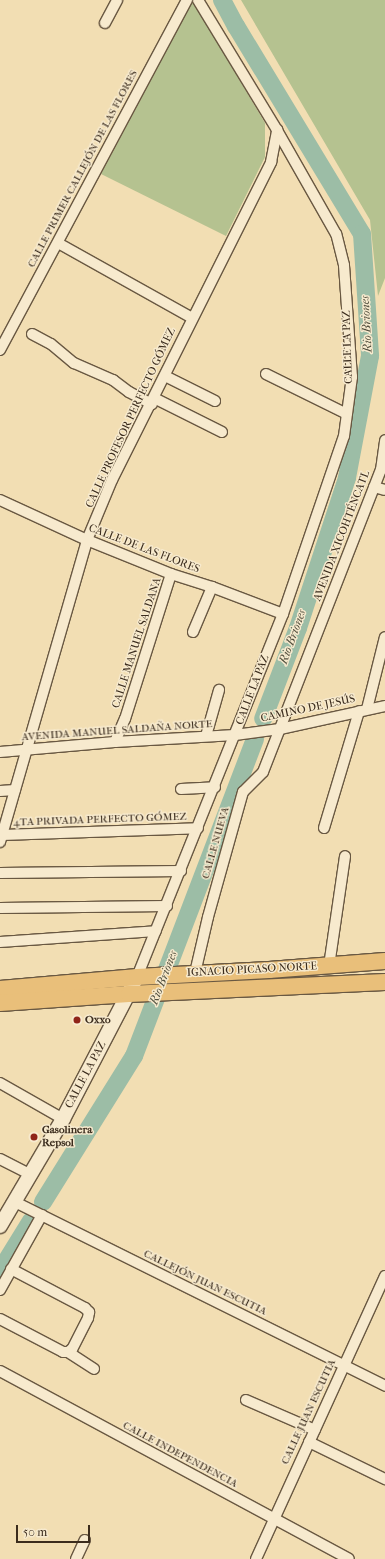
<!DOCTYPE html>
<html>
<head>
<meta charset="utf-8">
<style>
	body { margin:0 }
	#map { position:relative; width:385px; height:1559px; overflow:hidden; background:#f2deb3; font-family:"IM FELL French Canon",serif }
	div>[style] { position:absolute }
	.green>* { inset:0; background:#b5c290 }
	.river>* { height:18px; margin:-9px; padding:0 9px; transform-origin:9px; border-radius:9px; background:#9cbda6 }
	.roads { filter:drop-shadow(1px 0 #695842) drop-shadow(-1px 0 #695842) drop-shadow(0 1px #695842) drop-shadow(0 -1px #695842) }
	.street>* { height:10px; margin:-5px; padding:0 5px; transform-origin:5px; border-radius:5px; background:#f7eace }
	.secondary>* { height:14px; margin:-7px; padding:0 7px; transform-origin:7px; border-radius:7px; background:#f7eace }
	.primary>* { height:16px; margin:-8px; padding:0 8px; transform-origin:8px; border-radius:8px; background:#e9bf7a }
	.dots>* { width:11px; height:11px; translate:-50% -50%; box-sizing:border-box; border:2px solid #f7eace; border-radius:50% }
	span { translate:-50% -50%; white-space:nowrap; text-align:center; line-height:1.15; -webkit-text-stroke:3px #f7eace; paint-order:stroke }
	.street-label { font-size:11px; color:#3b2c1d }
	.poi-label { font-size:11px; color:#3b2c1d; font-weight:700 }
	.left { translate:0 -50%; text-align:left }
	.water-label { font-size:12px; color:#53503f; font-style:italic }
	.scale { position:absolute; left:16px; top:1525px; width:74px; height:18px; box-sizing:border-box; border:2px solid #3b2c1d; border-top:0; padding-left:5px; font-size:12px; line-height:14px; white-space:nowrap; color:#3b2c1d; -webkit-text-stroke:3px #f7eace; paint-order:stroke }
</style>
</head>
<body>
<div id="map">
	<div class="green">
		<div style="clip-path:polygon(241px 0,385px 0,385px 278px,378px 296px,370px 220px)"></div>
		<div style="clip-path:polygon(193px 1px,265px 123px,265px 157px,226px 236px,101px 174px)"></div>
	</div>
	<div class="river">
		<div style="left:222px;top:0;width:30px;rotate:62deg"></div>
		<div style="left:236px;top:26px;width:243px;rotate:58.8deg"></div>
		<div style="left:362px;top:234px;width:122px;rotate:86.2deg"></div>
		<div style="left:370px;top:356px;width:124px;rotate:100.7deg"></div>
		<div style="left:347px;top:478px;width:158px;rotate:108.1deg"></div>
		<div style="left:298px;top:628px;width:97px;rotate:111deg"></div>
		<div style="left:43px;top:1202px;width:172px;rotate:-58.1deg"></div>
		<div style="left:134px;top:1056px;width:339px;rotate:-69.1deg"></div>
		<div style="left:0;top:1271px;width:59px;rotate:-58.2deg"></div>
	</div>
	<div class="roads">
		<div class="street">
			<div style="left:105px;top:23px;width:26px;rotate:-62deg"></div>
			<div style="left:58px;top:243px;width:154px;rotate:29.2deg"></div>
			<div style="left:32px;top:334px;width:21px;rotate:28deg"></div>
			<div style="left:51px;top:344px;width:30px;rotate:40deg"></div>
			<div style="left:74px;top:363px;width:43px;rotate:23.6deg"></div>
			<div style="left:113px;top:380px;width:20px;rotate:37deg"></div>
			<div style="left:129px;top:392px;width:26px;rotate:28deg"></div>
			<div style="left:0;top:350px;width:397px;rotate:-61.9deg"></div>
			<div style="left:266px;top:374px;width:90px;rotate:26.3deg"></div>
			<div style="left:165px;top:376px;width:56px;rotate:26.6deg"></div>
			<div style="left:154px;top:398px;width:76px;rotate:26.6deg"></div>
			<div style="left:374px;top:487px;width:11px;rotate:15deg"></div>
			<div style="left:0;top:500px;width:96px;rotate:24.7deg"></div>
			<div style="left:87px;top:540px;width:91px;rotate:22deg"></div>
			<div style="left:171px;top:574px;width:43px;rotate:17.6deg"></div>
			<div style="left:212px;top:587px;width:76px;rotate:20.8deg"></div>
			<div style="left:193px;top:632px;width:49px;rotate:-67.1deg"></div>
			<div style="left:367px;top:709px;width:74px;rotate:-76deg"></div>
			<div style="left:206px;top:736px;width:48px;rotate:-74.2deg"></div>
			<div style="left:115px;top:742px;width:25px;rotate:-67deg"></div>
			<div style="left:125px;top:719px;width:152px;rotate:-72.4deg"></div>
			<div style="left:0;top:752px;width:115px;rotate:-5deg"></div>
			<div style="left:115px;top:742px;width:120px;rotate:-3.3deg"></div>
			<div style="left:235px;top:735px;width:45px;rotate:-7.6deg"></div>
			<div style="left:280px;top:729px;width:107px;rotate:-12.4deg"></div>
			<div style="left:181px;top:789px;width:34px;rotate:-3deg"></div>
			<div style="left:0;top:791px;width:15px;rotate:-4deg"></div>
			<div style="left:324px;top:828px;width:122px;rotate:-73.3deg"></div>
			<div style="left:2px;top:835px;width:196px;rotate:-2deg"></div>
			<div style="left:0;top:842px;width:314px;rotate:-73.9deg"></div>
			<div style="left:87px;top:540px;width:65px;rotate:-67.4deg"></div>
			<div style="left:112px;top:480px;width:356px;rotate:-63.4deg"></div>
			<div style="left:271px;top:162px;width:33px;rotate:-79deg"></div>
			<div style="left:0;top:873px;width:181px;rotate:-0.6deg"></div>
			<div style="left:0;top:908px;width:167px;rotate:-0.7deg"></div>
			<div style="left:0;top:942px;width:156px;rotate:-4deg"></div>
			<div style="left:329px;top:966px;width:111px;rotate:-81.7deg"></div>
			<div style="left:195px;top:973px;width:57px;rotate:-76.9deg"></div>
			<div style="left:208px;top:917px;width:130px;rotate:-74.4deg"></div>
			<div style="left:243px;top:792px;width:28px;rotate:-45deg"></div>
			<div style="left:263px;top:772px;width:324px;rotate:-68.7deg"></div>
			<div style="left:381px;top:470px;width:30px;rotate:-82deg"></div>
			<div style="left:137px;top:977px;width:391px;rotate:-68.1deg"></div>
			<div style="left:283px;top:614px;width:188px;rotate:-71.1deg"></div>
			<div style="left:344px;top:436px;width:60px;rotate:-82.3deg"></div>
			<div style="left:352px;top:377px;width:112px;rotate:-94.1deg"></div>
			<div style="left:344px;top:265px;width:32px;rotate:-104deg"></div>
			<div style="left:336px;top:234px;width:120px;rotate:-119.6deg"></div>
			<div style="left:277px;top:130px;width:152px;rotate:-121.3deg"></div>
			<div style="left:0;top:1083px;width:73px;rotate:29.7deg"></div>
			<div style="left:0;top:1159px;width:35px;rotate:27deg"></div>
			<div style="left:15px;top:1202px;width:413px;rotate:26.4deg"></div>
			<div style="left:11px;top:1269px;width:84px;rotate:27.8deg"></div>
			<div style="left:85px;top:1308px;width:6px;rotate:45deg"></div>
			<div style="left:89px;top:1312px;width:6px;rotate:99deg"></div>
			<div style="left:88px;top:1318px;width:35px;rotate:117deg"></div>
			<div style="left:72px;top:1349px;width:5px;rotate:143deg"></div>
			<div style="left:0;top:1290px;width:86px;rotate:-60.8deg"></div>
			<div style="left:0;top:1319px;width:71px;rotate:27.6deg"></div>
			<div style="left:63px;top:1352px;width:5px"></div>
			<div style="left:68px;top:1352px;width:31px;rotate:33deg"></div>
			<div style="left:0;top:1371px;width:396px;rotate:28.3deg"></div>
			<div style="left:246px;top:1400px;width:75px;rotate:23.5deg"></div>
			<div style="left:309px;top:1442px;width:85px;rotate:26deg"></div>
			<div style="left:76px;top:1559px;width:21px;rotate:-65deg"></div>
			<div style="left:256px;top:1559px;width:311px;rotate:-65.5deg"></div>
		</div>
		<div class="secondary">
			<div style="left:0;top:1226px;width:124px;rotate:-59.5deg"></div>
			<div style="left:63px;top:1119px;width:160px;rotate:-62.5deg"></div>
		</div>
		<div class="primary">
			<div style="left:0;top:989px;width:138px;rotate:-5deg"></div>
			<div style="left:137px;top:977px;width:132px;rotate:-3deg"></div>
			<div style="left:269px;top:970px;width:116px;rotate:-4.4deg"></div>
			<div style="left:0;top:1003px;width:129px;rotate:-4deg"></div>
			<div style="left:129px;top:994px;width:256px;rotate:-2.7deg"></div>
		</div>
	</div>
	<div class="dots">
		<div style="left:77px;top:1020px;background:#8f2418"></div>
		<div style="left:34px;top:1137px;background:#8f2418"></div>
	</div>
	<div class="street-label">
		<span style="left:83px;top:169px;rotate:-62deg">CALLE PRIMER CALLEJÓN DE LAS FLORES</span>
		<span style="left:348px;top:347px;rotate:-92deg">CALLE LA PAZ</span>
		<span style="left:131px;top:418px;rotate:-65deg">CALLE PROFESOR PERFECTO GÓMEZ</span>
		<span style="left:342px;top:536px;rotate:-69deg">AVENIDA XICOHTÉNCATL</span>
		<span style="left:144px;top:549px;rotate:21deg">CALLE DE LAS FLORES</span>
		<span style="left:137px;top:643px;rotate:-72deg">CALLE MANUEL SALDANA</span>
		<span style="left:253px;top:690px;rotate:-69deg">CALLE LA PAZ</span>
		<span style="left:308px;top:709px;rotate:-12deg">CAMINO DE JESÚS</span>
		<span style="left:117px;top:731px;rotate:-4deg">AVENIDA MANUEL SALDAÑA NORTE</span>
		<span style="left:100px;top:820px;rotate:-2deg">4TA PRIVADA PERFECTO GÓMEZ</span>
		<span style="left:216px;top:843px;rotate:-74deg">CALLE NUEVA</span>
		<span style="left:252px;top:970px;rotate:-3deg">IGNACIO PICASO NORTE</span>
		<span style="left:86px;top:1075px;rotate:-62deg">CALLE LA PAZ</span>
		<span style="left:205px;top:1283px;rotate:26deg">CALLEJÓN JUAN ESCUTIA</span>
		<span style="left:309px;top:1412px;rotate:-65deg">CALLE JUAN ESCUTIA</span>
		<span style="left:180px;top:1455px;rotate:28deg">CALLE INDEPENDENCIA</span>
	</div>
	<div class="poi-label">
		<span class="left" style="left:85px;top:1020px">Oxxo</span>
		<span class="left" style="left:42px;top:1137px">Gasolinera<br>Repsol</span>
	</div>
	<div class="water-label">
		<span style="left:367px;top:324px;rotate:-93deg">Rio Briones</span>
		<span style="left:293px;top:637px;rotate:-70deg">Rio Briones</span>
		<span style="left:164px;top:978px;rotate:-69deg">Rio Briones</span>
	</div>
	<div class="scale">50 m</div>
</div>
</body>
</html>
